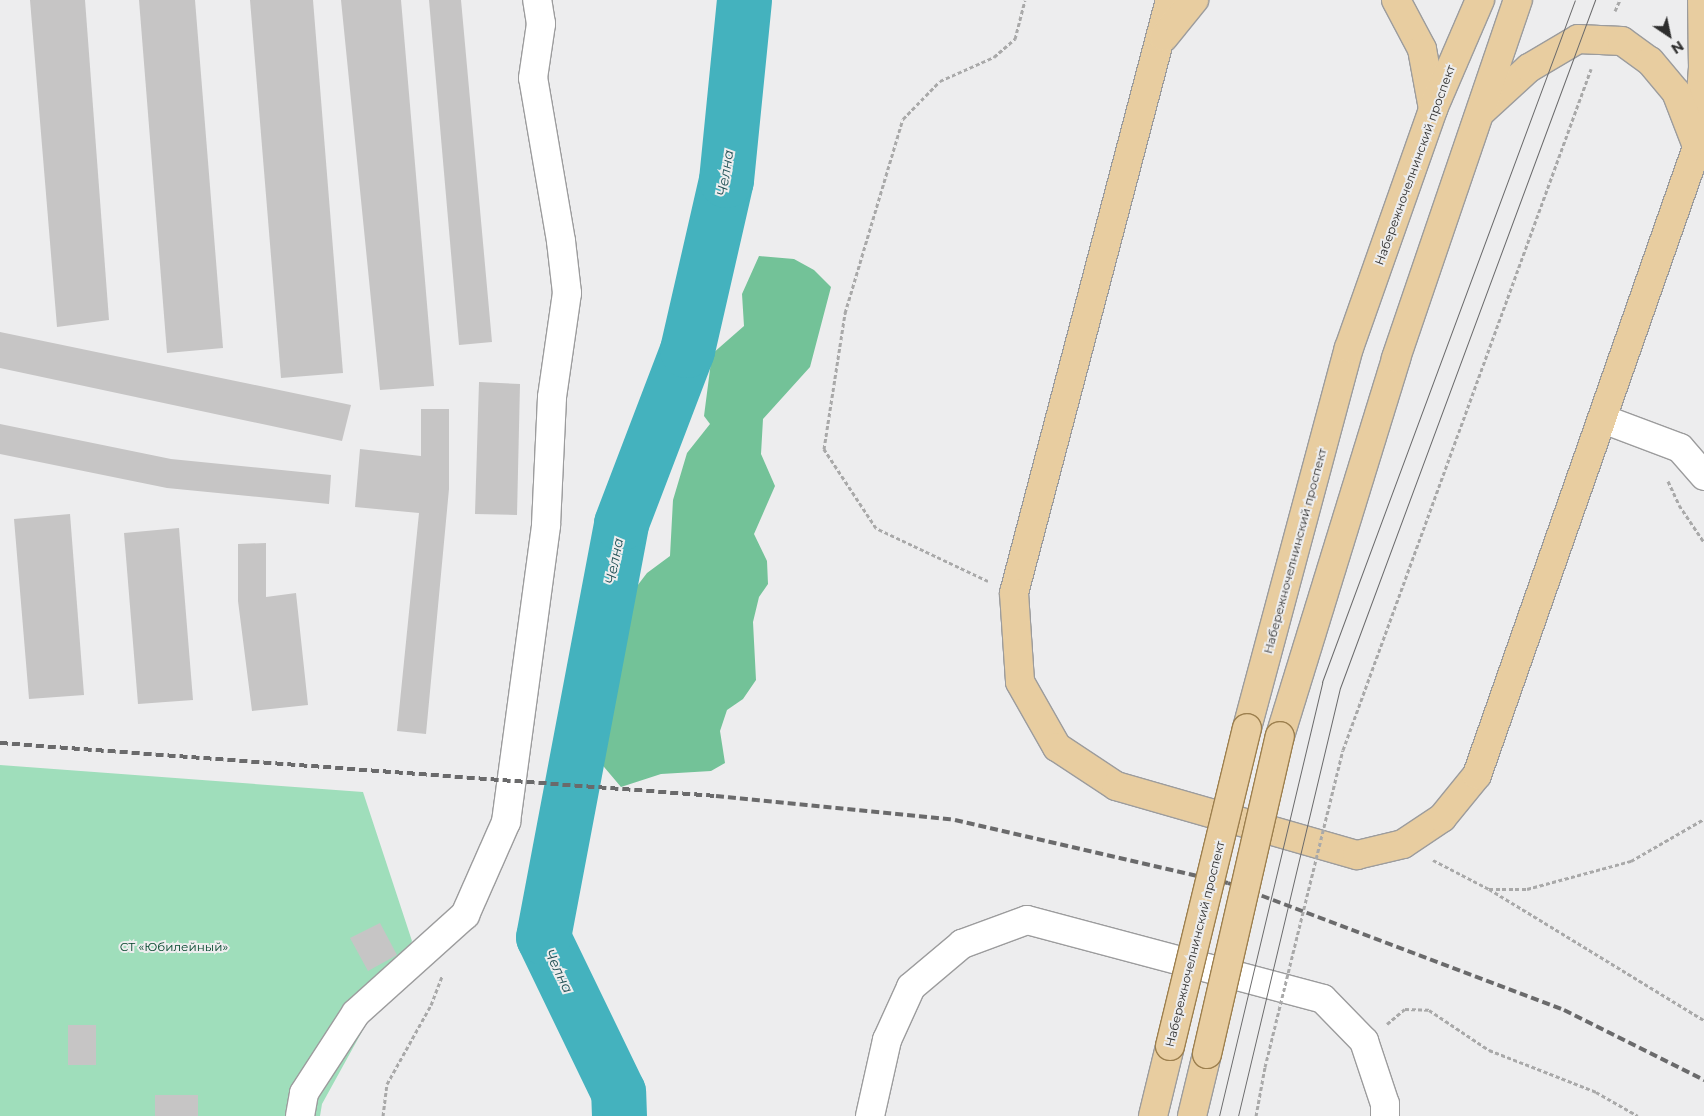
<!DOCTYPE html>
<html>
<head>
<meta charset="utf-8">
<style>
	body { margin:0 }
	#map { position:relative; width:1704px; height:1116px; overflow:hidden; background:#ededee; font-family:Montserrat,sans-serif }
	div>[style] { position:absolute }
	.green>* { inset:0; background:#9fdebb }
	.forest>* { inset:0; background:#73c298 }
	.river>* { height:55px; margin:-27.5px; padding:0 27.5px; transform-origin:27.5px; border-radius:27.5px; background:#44b2be }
	.building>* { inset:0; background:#c6c5c5 }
	.path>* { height:3px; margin-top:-1.5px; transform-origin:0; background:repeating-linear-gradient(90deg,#a9a9a9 0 4px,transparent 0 6.5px) }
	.roads { filter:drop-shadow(1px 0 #9c9c9d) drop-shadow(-1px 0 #9c9c9d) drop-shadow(0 1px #9c9c9d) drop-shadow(0 -1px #9c9c9d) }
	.minor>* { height:28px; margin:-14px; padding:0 14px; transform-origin:14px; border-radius:14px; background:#fff }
	.major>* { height:28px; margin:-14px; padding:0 14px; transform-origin:14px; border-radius:14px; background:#e8cda0 }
	.tram>* { height:1px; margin:-0.5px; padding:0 0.5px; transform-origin:0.5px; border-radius:0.5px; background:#6a6a6b }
	.rail>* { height:4px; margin-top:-2px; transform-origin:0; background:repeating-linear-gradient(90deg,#6a6a6b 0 8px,transparent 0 12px) }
	.path-bridge>* { height:3px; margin-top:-1.5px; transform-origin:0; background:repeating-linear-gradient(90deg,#a9a9a9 0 4px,transparent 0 6.5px) }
	.bridges { filter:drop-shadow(1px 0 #9c7f4e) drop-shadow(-1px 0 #9c7f4e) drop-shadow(0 1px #9c7f4e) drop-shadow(0 -1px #9c7f4e) }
	.major-bridge>* { height:28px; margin:-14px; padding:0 14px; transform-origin:14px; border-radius:14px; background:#e8cda0 }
	span { translate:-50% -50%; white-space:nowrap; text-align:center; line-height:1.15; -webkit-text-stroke:4px #ededee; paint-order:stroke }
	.street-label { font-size:12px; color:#2e2e2e }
	.park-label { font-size:12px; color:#004329 }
	.water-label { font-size:14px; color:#225156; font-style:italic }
	.north { position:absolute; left:1644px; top:10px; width:50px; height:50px; -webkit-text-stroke:4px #ededee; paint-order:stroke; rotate:146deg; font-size:14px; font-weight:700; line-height:20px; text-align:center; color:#2e2e2e }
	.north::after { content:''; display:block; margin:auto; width:18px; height:22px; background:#2e2e2e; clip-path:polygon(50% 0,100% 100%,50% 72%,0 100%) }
</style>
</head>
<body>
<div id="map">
	<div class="green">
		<div style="clip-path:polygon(0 765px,363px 792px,412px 941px,322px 1104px,320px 1116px,0 1116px)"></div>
	</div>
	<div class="forest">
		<div style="clip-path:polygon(759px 256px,794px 259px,814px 270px,831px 287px,810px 367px,763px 419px,761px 454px,775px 486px,754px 534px,767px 561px,768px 584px,759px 597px,753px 622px,756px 680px,743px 699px,727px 710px,720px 731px,725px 763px,711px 771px,661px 774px,621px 787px,599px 761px,625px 644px,631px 594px,647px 573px,670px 556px,673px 500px,687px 453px,710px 424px,704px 416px,712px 354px,744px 326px,742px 294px)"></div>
	</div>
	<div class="river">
		<div style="left:619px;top:1116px;width:24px;rotate:-92deg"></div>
		<div style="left:618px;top:1092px;width:172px;rotate:-115.8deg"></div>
		<div style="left:543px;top:937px;width:421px;rotate:-79.3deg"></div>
		<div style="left:621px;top:523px;width:185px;rotate:-69.1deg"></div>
		<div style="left:687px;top:350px;width:174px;rotate:-77.1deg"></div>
		<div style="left:726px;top:180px;width:181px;rotate:-84.3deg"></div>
	</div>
	<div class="building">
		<div style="clip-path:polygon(30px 0,85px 0,109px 320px,57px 327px)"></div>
		<div style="clip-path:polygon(139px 0,195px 0,223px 348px,167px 353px)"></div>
		<div style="clip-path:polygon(250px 0,313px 0,343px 373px,281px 378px)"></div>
		<div style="clip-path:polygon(341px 0,401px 0,434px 386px,380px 390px)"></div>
		<div style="clip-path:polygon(429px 0,461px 0,492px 342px,459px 345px)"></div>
		<div style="clip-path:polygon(0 332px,351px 405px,342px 441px,0 368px)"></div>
		<div style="clip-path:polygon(479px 382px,520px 384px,517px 515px,475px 514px)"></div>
		<div style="clip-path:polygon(421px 409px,449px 409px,449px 489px,426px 734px,397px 731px,419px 513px,355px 507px,360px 449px,421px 456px)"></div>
		<div style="clip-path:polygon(0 424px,171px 459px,331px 475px,329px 504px,167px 488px,0 454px)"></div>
		<div style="clip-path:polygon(70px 514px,84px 695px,29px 699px,14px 519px)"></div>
		<div style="clip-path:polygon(179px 528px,193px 700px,138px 704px,124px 533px)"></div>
		<div style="clip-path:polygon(266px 543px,266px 597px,296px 593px,308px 705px,252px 711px,238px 601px,238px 544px)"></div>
		<div style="clip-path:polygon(380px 923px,397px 955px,368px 971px,350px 938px)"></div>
		<div style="clip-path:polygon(68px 1025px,96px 1025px,96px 1065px,68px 1065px)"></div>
		<div style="clip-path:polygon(155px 1095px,198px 1095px,198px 1116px,155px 1116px)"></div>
	</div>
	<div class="path">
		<div style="left:1615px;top:11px;width:12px;rotate:-66deg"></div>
		<div style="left:1668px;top:481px;width:26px;rotate:65deg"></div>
		<div style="left:1679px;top:505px;width:45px;rotate:56deg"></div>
		<div style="left:988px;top:581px;width:124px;rotate:-154.7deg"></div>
		<div style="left:876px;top:528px;width:95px;rotate:-123.4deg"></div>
		<div style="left:824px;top:449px;width:138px;rotate:-81.2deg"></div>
		<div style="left:845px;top:313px;width:202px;rotate:-73.4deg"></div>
		<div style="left:903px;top:119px;width:53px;rotate:-45.8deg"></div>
		<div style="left:940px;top:81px;width:59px;rotate:-24deg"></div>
		<div style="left:994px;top:57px;width:28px;rotate:-41deg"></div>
		<div style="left:1015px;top:39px;width:40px;rotate:-75.6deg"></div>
		<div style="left:1343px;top:750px;width:725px;rotate:-69.99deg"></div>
		<div style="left:1433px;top:860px;width:63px;rotate:27.4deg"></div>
		<div style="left:1489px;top:889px;width:252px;rotate:31.4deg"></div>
		<div style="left:1489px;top:889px;width:38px"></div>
		<div style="left:1527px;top:889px;width:108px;rotate:-15.1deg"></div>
		<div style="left:1631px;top:861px;width:84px;rotate:-29.9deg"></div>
		<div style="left:1387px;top:1024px;width:23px;rotate:-40deg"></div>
		<div style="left:1405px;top:1009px;width:24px;rotate:2deg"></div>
		<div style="left:1429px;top:1010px;width:72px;rotate:33.7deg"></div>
		<div style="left:1489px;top:1050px;width:115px;rotate:21.4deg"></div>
		<div style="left:1596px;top:1092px;width:48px;rotate:29.7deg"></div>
		<div style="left:383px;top:1116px;width:32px;rotate:-83deg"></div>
		<div style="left:387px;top:1084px;width:90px;rotate:-60.9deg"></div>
		<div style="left:431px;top:1005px;width:31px;rotate:-69deg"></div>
		<div style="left:1256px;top:1116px;width:50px;rotate:-79.6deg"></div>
	</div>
	<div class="roads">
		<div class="minor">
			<div style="left:1603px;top:419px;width:82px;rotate:20.6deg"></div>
			<div style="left:1680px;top:448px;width:37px;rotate:49deg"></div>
			<div style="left:300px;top:1116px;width:23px;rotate:-80deg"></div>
			<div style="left:304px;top:1093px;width:95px;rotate:-57deg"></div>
			<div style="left:356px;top:1013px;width:147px;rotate:-42deg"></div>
			<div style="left:465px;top:915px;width:102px;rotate:-66.2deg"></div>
			<div style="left:506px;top:822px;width:300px;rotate:-82.3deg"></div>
			<div style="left:546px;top:525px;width:128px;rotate:-87.3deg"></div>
			<div style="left:552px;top:397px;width:105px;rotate:-81.8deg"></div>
			<div style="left:567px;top:293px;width:52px;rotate:-96.6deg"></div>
			<div style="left:561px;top:241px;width:165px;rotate:-99.7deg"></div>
			<div style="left:533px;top:78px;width:55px;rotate:-81.6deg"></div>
			<div style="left:541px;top:24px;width:24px;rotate:-99deg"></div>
			<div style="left:870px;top:1116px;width:78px;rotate:-77.4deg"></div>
			<div style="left:887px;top:1040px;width:58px;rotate:-65.6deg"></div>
			<div style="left:911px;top:987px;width:67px;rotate:-40.1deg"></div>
			<div style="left:962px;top:944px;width:69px;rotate:-20.3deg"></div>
			<div style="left:1027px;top:920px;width:306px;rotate:14.9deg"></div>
			<div style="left:1323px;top:999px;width:59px;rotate:45.7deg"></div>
			<div style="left:1364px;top:1041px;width:66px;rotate:71.6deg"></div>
			<div style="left:1385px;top:1104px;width:12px;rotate:90deg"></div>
		</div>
		<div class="major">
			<div style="left:1170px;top:0;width:613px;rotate:104.74deg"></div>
			<div style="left:1014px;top:593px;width:89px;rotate:86.1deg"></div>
			<div style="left:1020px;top:682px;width:75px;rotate:60.4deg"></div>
			<div style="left:1057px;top:747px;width:71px;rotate:33.5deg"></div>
			<div style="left:1116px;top:786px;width:251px;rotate:16deg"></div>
			<div style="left:1357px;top:855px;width:47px;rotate:-13.4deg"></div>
			<div style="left:1403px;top:844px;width:47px;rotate:-33.7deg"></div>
			<div style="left:1442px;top:818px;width:55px;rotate:-50.9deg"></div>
			<div style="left:1477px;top:775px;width:665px;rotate:-70.69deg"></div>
			<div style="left:1697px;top:147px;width:79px;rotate:-85.7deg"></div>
			<div style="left:1703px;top:68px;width:68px;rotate:-90.8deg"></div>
			<div style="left:1396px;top:0;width:55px;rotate:62deg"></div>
			<div style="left:1422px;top:49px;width:61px;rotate:79.6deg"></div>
			<div style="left:1164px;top:37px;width:48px;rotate:-51deg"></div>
			<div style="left:1482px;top:111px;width:64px;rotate:-42.5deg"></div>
			<div style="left:1529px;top:68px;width:57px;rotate:-30.6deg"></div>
			<div style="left:1578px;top:39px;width:44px;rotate:2.6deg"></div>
			<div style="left:1622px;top:41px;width:34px;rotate:36deg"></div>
			<div style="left:1650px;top:61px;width:40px;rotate:50deg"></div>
			<div style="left:1676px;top:92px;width:53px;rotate:68.8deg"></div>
			<div style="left:1247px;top:728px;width:393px;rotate:-75deg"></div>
			<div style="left:1349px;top:348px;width:253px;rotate:-70.6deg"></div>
			<div style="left:1433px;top:109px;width:119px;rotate:-66.7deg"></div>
			<div style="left:1280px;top:736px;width:395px;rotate:-72.9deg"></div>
			<div style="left:1396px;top:358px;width:378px;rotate:-71.2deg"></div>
			<div style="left:1153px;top:1116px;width:72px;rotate:-76.3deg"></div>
			<div style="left:1192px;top:1116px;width:64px;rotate:-76.4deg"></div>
		</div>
	</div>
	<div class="tram">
		<div style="left:1219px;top:1116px;width:446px;rotate:-76.6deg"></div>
		<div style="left:1322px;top:682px;width:727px;rotate:-69.65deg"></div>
		<div style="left:1238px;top:1116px;width:440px;rotate:-76.6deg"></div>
		<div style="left:1340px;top:688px;width:734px;rotate:-69.66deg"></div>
	</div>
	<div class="rail">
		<div style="left:0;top:743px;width:718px;rotate:4.23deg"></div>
		<div style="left:716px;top:796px;width:240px;rotate:5.7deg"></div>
		<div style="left:955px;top:820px;width:280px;rotate:13deg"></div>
		<div style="left:1228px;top:883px;width:359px;rotate:20.7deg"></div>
		<div style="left:1564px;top:1010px;width:157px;rotate:26.6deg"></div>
	</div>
	<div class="path-bridge">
		<div style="left:1265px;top:1067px;width:326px;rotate:-76.2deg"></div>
	</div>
	<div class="bridges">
		<div class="major-bridge">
			<div style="left:1170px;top:1046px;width:327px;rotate:-76.4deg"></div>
			<div style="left:1207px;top:1054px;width:326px;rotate:-77.1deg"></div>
		</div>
	</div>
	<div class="street-label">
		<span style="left:1415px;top:165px;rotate:-70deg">Набережночелнинский проспект</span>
		<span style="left:1295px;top:551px;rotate:-75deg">Набережночелнинский проспект</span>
		<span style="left:1195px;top:944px;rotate:-76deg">Набережночелнинский проспект</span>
	</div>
	<div class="park-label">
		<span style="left:174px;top:947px">СТ «Юбилейный»</span>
	</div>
	<div class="water-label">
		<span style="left:725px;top:173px;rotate:-81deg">Челна</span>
		<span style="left:614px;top:561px;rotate:-79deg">Челна</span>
		<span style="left:559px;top:971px;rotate:64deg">Челна</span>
	</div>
	<div class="north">N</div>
</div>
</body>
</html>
